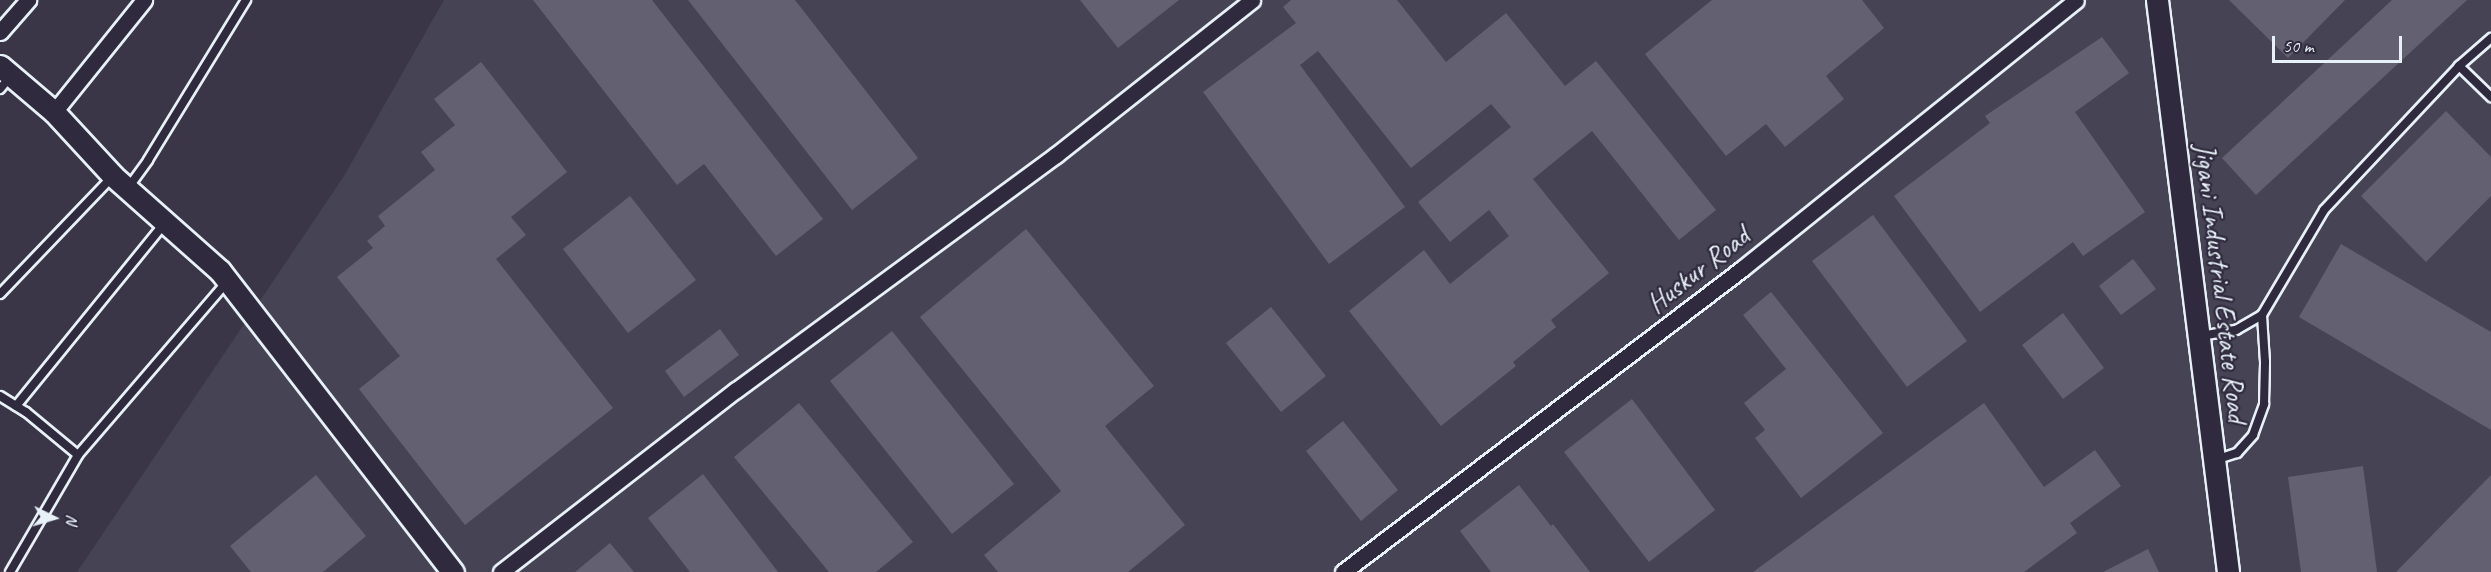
<!DOCTYPE html>
<html>
<head>
<meta charset="utf-8">
<style>
	body { margin:0 }
	#map { position:relative; width:2491px; height:572px; overflow:hidden; background:#3a3648; font-family:Caveat,sans-serif }
	div>[style] { position:absolute }
	.built>* { inset:0; background:#464354 }
	.building>* { inset:0; background:#636171 }
	.roads { filter:drop-shadow(2px 0 #e8f1f8) drop-shadow(-2px 0 #e8f1f8) drop-shadow(0 2px #e8f1f8) drop-shadow(0 -2px #e8f1f8) }
	.lane>* { height:8px; margin:-4px; padding:0 4px; transform-origin:4px; border-radius:4px; background:#2f2a3d }
	.street>* { height:15px; margin:-7.5px; padding:0 7.5px; transform-origin:7.5px; border-radius:7.5px; background:#2f2a3d }
	.secondary>* { height:21px; margin:-10.5px; padding:0 10.5px; transform-origin:10.5px; border-radius:10.5px; background:#2f2a3d }
	span { translate:-50% -50%; white-space:nowrap; text-align:center; line-height:1.15; -webkit-text-stroke:4.5px #2f2a3d; paint-order:stroke }
	.street-label { font-size:28px; color:#e8f1f8 }
	.north { position:absolute; left:24px; top:488px; width:60px; height:60px; -webkit-text-stroke:4px #2f2a3d; paint-order:stroke; rotate:95deg; font-size:16px; font-weight:700; line-height:24px; text-align:center; color:#e8f1f8 }
	.north::after { content:''; display:block; margin:auto; width:21px; height:27px; background:#e8f1f8; clip-path:polygon(50% 0,100% 100%,50% 72%,0 100%) }
	.scale { position:absolute; left:2272px; top:36px; width:130px; height:27px; box-sizing:border-box; border:3px solid #e8f1f8; border-top:0; padding-left:8px; font-size:18px; line-height:21px; white-space:nowrap; color:#e8f1f8; -webkit-text-stroke:4px #2f2a3d; paint-order:stroke }
</style>
</head>
<body>
<div id="map">
	<div class="built">
		<div style="clip-path:polygon(444px 0,2491px 0,2491px 572px,77px 572px,344px 176px)"></div>
	</div>
	<div class="building">
		<div style="clip-path:polygon(533px 0,652px 0,823px 219px,776px 256px,704px 164px,677px 185px)"></div>
		<div style="clip-path:polygon(688px 0,795px 0,918px 158px,852px 210px)"></div>
		<div style="clip-path:polygon(1080px 0,1179px 0,1118px 48px)"></div>
		<div style="clip-path:polygon(1291px 0,1397px 0,1446px 62px,1506px 13px,1565px 86px,1596px 61px,1716px 210px,1679px 240px,1592px 131px,1533px 179px,1609px 273px,1551px 320px,1556px 327px,1513px 362px,1516px 366px,1441px 426px,1349px 311px,1424px 250px,1450px 284px,1509px 236px,1489px 210px,1450px 242px,1418px 202px,1511px 127px,1491px 104px,1411px 168px,1318px 51px,1300px 65px,1405px 207px,1329px 264px,1203px 92px,1296px 23px,1283px 7px)"></div>
		<div style="clip-path:polygon(1712px 0,1862px 0,1884px 28px,1826px 76px,1844px 99px,1785px 147px,1766px 124px,1726px 156px,1645px 54px)"></div>
		<div style="clip-path:polygon(2229px 0,2345px 0,2288px 58px)"></div>
		<div style="clip-path:polygon(2392px 0,2467px 0,2256px 195px,2222px 158px)"></div>
		<div style="clip-path:polygon(2102px 37px,2129px 73px,2075px 112px,2145px 212px,2083px 256px,2073px 242px,1980px 312px,1894px 196px,1990px 123px,1985px 116px)"></div>
		<div style="clip-path:polygon(481px 62px,567px 172px,511px 217px,526px 235px,496px 259px,613px 408px,465px 525px,359px 389px,400px 356px,337px 277px,373px 248px,367px 241px,385px 226px,378px 216px,435px 170px,421px 152px,455px 125px,434px 99px)"></div>
		<div style="clip-path:polygon(2446px 111px,2491px 157px,2491px 196px,2426px 262px,2361px 196px)"></div>
		<div style="clip-path:polygon(630px 196px,696px 280px,628px 333px,563px 249px)"></div>
		<div style="clip-path:polygon(1873px 215px,1967px 341px,1907px 387px,1812px 261px)"></div>
		<div style="clip-path:polygon(1026px 229px,1154px 386px,1105px 426px,1185px 525px,1128px 572px,998px 572px,984px 555px,1061px 491px,920px 317px)"></div>
		<div style="clip-path:polygon(2341px 244px,2491px 332px,2491px 430px,2299px 317px)"></div>
		<div style="clip-path:polygon(2133px 259px,2156px 289px,2121px 315px,2099px 286px)"></div>
		<div style="clip-path:polygon(1771px 292px,1883px 433px,1801px 498px,1755px 438px,1765px 430px,1744px 403px,1786px 369px,1743px 315px)"></div>
		<div style="clip-path:polygon(1271px 307px,1326px 376px,1281px 412px,1226px 343px)"></div>
		<div style="clip-path:polygon(2063px 313px,2104px 368px,2063px 399px,2022px 345px)"></div>
		<div style="clip-path:polygon(720px 329px,739px 355px,684px 397px,665px 371px)"></div>
		<div style="clip-path:polygon(892px 331px,1014px 484px,952px 534px,830px 381px)"></div>
		<div style="clip-path:polygon(1632px 399px,1715px 510px,1649px 562px,1564px 452px)"></div>
		<div style="clip-path:polygon(799px 403px,913px 542px,876px 572px,829px 572px,734px 457px)"></div>
		<div style="clip-path:polygon(1984px 403px,2044px 487px,2095px 450px,2121px 486px,2070px 523px,2077px 533px,2024px 572px,1753px 572px)"></div>
		<div style="clip-path:polygon(1343px 421px,1398px 490px,1361px 521px,1306px 451px)"></div>
		<div style="clip-path:polygon(2363px 466px,2377px 572px,2301px 572px,2288px 477px)"></div>
		<div style="clip-path:polygon(703px 474px,778px 572px,690px 572px,648px 518px)"></div>
		<div style="clip-path:polygon(316px 475px,366px 536px,323px 572px,251px 572px,230px 546px)"></div>
		<div style="clip-path:polygon(2491px 475px,2491px 572px,2396px 572px)"></div>
		<div style="clip-path:polygon(1519px 485px,1551px 526px,1553px 524px,1590px 572px,1491px 572px,1460px 531px)"></div>
		<div style="clip-path:polygon(610px 543px,634px 572px,575px 572px)"></div>
		<div style="clip-path:polygon(2148px 549px,2159px 572px,2103px 572px)"></div>
	</div>
	<div class="roads">
		<div class="lane">
			<div style="left:2459px;top:66px;width:45px;rotate:44.1deg"></div>
			<div style="left:0;top:89px;width:17px;rotate:-50deg"></div>
			<div style="left:128px;top:188px;width:34px;rotate:-54deg"></div>
			<div style="left:148px;top:160px;width:188px;rotate:-58.5deg"></div>
			<div style="left:0;top:294px;width:163px;rotate:-46.2deg"></div>
			<div style="left:2201px;top:336px;width:36px;rotate:-10deg"></div>
			<div style="left:2236px;top:330px;width:30px;rotate:-30deg"></div>
			<div style="left:2262px;top:315px;width:122px;rotate:-59.4deg"></div>
			<div style="left:2324px;top:210px;width:197px;rotate:-46.8deg"></div>
			<div style="left:2459px;top:66px;width:43px;rotate:-41.2deg"></div>
			<div style="left:0;top:396px;width:31px;rotate:32deg"></div>
			<div style="left:26px;top:412px;width:67px;rotate:39.6deg"></div>
			<div style="left:16px;top:406px;width:235px;rotate:-50.9deg"></div>
			<div style="left:2215px;top:460px;width:23px;rotate:-18deg"></div>
			<div style="left:2237px;top:453px;width:24px;rotate:-48deg"></div>
			<div style="left:2253px;top:435px;width:33px;rotate:-70deg"></div>
			<div style="left:2264px;top:404px;width:42px;rotate:-88.6deg"></div>
			<div style="left:2265px;top:362px;width:47px;rotate:-93.7deg"></div>
			<div style="left:10px;top:572px;width:135px;rotate:-59.8deg"></div>
			<div style="left:78px;top:455px;width:227px;rotate:-49.3deg"></div>
		</div>
		<div class="street">
			<div style="left:0;top:32px;width:43px;rotate:-48.8deg"></div>
			<div style="left:54px;top:112px;width:144px;rotate:-51.2deg"></div>
			<div style="left:501px;top:572px;width:297px;rotate:-37.8deg"></div>
			<div style="left:736px;top:390px;width:397px;rotate:-36.3deg"></div>
			<div style="left:1056px;top:155px;width:250px;rotate:-38.3deg"></div>
			<div style="left:1343px;top:572px;width:502px;rotate:-37.23deg"></div>
			<div style="left:1743px;top:268px;width:427px;rotate:-38.8deg"></div>
		</div>
		<div class="secondary">
			<div style="left:2157px;top:0;width:576px;rotate:82.92deg"></div>
			<div style="left:0;top:66px;width:71px;rotate:40.4deg"></div>
			<div style="left:54px;top:112px;width:87px;rotate:47.3deg"></div>
			<div style="left:113px;top:176px;width:143px;rotate:41.6deg"></div>
			<div style="left:220px;top:271px;width:381px;rotate:52.3deg"></div>
		</div>
	</div>
	<div class="street-label">
		<span style="left:1698px;top:270px;rotate:-38deg">Huskur Road</span>
		<span style="left:2221px;top:283px;rotate:83deg">Jigani Industrial Estate Road</span>
	</div>
	<div class="north">N</div>
	<div class="scale">50 m</div>
</div>
</body>
</html>
